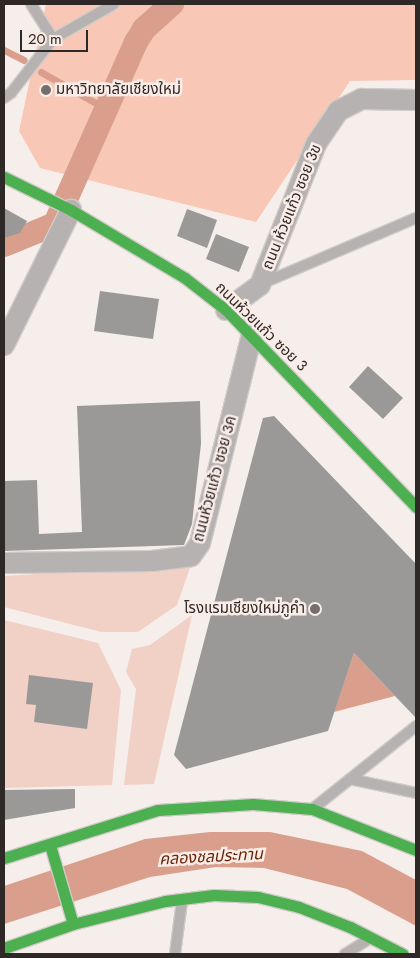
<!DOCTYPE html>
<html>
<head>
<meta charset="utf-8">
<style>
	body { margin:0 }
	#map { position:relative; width:420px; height:958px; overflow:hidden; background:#f6eeeb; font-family:Jost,"Noto Sans Thai",sans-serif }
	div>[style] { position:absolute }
	.green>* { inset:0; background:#f1d0c6 }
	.forest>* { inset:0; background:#f8c7b6 }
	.water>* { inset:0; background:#d99f8c }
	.stream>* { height:7px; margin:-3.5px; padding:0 3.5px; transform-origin:3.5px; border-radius:3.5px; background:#d99f8c }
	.canal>* { height:24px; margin:-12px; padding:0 12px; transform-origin:12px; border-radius:12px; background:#d99f8c }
	.building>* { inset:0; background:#9a9997 }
	.roads { filter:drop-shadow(1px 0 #d1cbc9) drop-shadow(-1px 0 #d1cbc9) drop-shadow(0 1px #d1cbc9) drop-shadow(0 -1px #d1cbc9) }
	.lane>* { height:10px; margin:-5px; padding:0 5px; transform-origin:5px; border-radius:5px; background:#b5b2b1 }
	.street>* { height:20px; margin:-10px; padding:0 10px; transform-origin:10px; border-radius:10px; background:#b5b2b1 }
	.fast>* { height:11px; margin:-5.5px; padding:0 5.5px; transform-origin:5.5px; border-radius:5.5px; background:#4caf50 }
	.dots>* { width:14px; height:14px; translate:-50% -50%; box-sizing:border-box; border:2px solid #faece7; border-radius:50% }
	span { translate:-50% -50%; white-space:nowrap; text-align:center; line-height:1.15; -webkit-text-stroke:5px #faece7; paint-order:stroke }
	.poi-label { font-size:15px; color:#2e2927 }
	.left { translate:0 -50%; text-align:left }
	.right { translate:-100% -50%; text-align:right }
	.street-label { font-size:15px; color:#2e2927 }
	.water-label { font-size:16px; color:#692204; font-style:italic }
	.frame { position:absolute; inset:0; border:5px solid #2e2927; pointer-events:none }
	.scale { position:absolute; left:20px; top:30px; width:68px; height:22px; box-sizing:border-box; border:2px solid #2e2927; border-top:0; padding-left:6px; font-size:15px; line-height:18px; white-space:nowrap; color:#2e2927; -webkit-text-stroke:4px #faece7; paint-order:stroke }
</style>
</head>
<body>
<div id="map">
	<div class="green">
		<div style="clip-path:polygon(191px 565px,177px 605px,138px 632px,101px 632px,4px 607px,4px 576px)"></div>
		<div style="clip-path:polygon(192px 615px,154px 784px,124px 785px,136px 689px,126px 672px,132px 649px,150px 645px)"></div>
		<div style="clip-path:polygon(4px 620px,98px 643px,121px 690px,112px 785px,4px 788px)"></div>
	</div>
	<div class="forest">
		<div style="clip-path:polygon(46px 4px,416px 4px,416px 80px,350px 81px,256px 222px,40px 168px,19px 131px)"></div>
	</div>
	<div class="water">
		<div style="clip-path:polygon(354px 653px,395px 696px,334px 712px)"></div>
		<div style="clip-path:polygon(210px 832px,270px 832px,362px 851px,416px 880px,416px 926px,347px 889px,264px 868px,216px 867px,150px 877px,4px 924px,4px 886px,145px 839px)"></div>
	</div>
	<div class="stream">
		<div style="left:4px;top:50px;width:22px;rotate:27deg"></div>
		<div style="left:41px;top:72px;width:75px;rotate:29.6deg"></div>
	</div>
	<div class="canal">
		<div style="left:4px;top:245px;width:55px;rotate:-22.4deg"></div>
		<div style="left:55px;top:224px;width:199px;rotate:-66deg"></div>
		<div style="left:136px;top:42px;width:15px;rotate:-58deg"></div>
		<div style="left:144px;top:29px;width:38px;rotate:-42deg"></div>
	</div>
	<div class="building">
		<div style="clip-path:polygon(4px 208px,27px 221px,20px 233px,4px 238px)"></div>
		<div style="clip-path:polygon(187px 209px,217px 220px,207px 248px,177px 236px)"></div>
		<div style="clip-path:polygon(216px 234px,249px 247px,239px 272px,206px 259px)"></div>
		<div style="clip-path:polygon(100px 291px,159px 299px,153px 339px,94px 331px)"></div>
		<div style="clip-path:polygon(368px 366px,403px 398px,383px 419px,349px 387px)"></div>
		<div style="clip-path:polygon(200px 401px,201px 444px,192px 524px,184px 545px,4px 551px,4px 481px,37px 480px,39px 534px,82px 532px,77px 406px)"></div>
		<div style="clip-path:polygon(274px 416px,416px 564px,416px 718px,354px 653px,328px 731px,186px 769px,174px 755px,263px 418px)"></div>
		<div style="clip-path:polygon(29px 675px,93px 683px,87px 729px,34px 722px,36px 705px,26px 704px)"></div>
		<div style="clip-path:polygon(75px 789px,75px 808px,4px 820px,4px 790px)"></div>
	</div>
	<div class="roads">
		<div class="lane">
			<div style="left:31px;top:4px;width:41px;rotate:57.8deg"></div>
			<div style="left:53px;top:39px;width:5px;rotate:127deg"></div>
			<div style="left:4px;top:98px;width:9px;rotate:-36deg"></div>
			<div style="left:11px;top:93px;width:68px;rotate:-52.1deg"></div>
			<div style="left:53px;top:39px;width:70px;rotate:-29.8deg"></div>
			<div style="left:261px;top:284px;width:168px;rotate:-23.1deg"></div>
			<div style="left:350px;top:779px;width:67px;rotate:12deg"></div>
			<div style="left:315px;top:807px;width:129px;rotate:-38.7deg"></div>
			<div style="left:175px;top:954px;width:53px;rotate:-82.5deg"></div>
			<div style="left:345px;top:954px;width:28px;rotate:-32deg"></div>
		</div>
		<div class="street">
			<div style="left:226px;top:310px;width:42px;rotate:-36.3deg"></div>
			<div style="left:260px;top:285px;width:152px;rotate:-68.3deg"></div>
			<div style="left:316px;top:144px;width:40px;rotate:-56deg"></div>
			<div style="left:338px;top:111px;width:27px;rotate:-27deg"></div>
			<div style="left:362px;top:99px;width:54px;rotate:1.1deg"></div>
			<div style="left:4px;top:345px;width:151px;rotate:-63.6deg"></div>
			<div style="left:4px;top:563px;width:148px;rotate:-0.8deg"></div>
			<div style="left:152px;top:561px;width:39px;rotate:-7deg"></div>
			<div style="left:191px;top:556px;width:16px;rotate:-55deg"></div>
			<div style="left:200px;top:543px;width:214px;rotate:-76deg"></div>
		</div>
		<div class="fast">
			<div style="left:4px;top:177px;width:75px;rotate:26.2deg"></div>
			<div style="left:71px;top:210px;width:133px;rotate:30.8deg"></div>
			<div style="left:185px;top:278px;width:52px;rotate:38deg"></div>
			<div style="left:226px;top:310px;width:274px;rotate:46deg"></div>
			<div style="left:50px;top:845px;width:82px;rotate:73.8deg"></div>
			<div style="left:4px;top:858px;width:161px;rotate:-17.3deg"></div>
			<div style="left:158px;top:810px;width:95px;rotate:-3.6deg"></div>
			<div style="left:253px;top:804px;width:59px;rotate:4.8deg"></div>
			<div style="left:312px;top:809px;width:112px;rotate:21.5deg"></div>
			<div style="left:4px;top:948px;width:73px;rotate:-19.2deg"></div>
			<div style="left:73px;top:924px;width:95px;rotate:-14deg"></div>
			<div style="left:165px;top:901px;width:49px;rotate:-7deg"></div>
			<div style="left:214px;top:895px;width:44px;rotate:2.6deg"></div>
			<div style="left:258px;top:897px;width:42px;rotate:13.7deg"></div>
			<div style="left:299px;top:907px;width:55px;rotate:21.4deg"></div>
			<div style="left:350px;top:927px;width:59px;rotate:27deg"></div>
		</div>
	</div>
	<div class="dots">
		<div style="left:46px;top:90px;background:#746e6c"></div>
		<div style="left:315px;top:609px;background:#746e6c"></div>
	</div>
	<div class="poi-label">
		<span class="left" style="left:56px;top:90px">มหาวิทยาลัยเชียงใหม่</span>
		<span class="right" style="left:305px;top:609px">โรงแรมเชียงใหม่ภูคำ</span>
	</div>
	<div class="street-label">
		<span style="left:292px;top:207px;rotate:-68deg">ถนน ห้วยแก้ว ซอย 3ข</span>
		<span style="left:261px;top:327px;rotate:44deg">ถนนห้วยแก้ว ซอย 3</span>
		<span style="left:215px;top:479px;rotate:-75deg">ถนนห้วยแก้ว ซอย 3ค</span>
	</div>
	<div class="water-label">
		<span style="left:211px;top:857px;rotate:-3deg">คลองชลประทาน</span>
	</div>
	<div class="frame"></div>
	<div class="scale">20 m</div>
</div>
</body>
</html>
